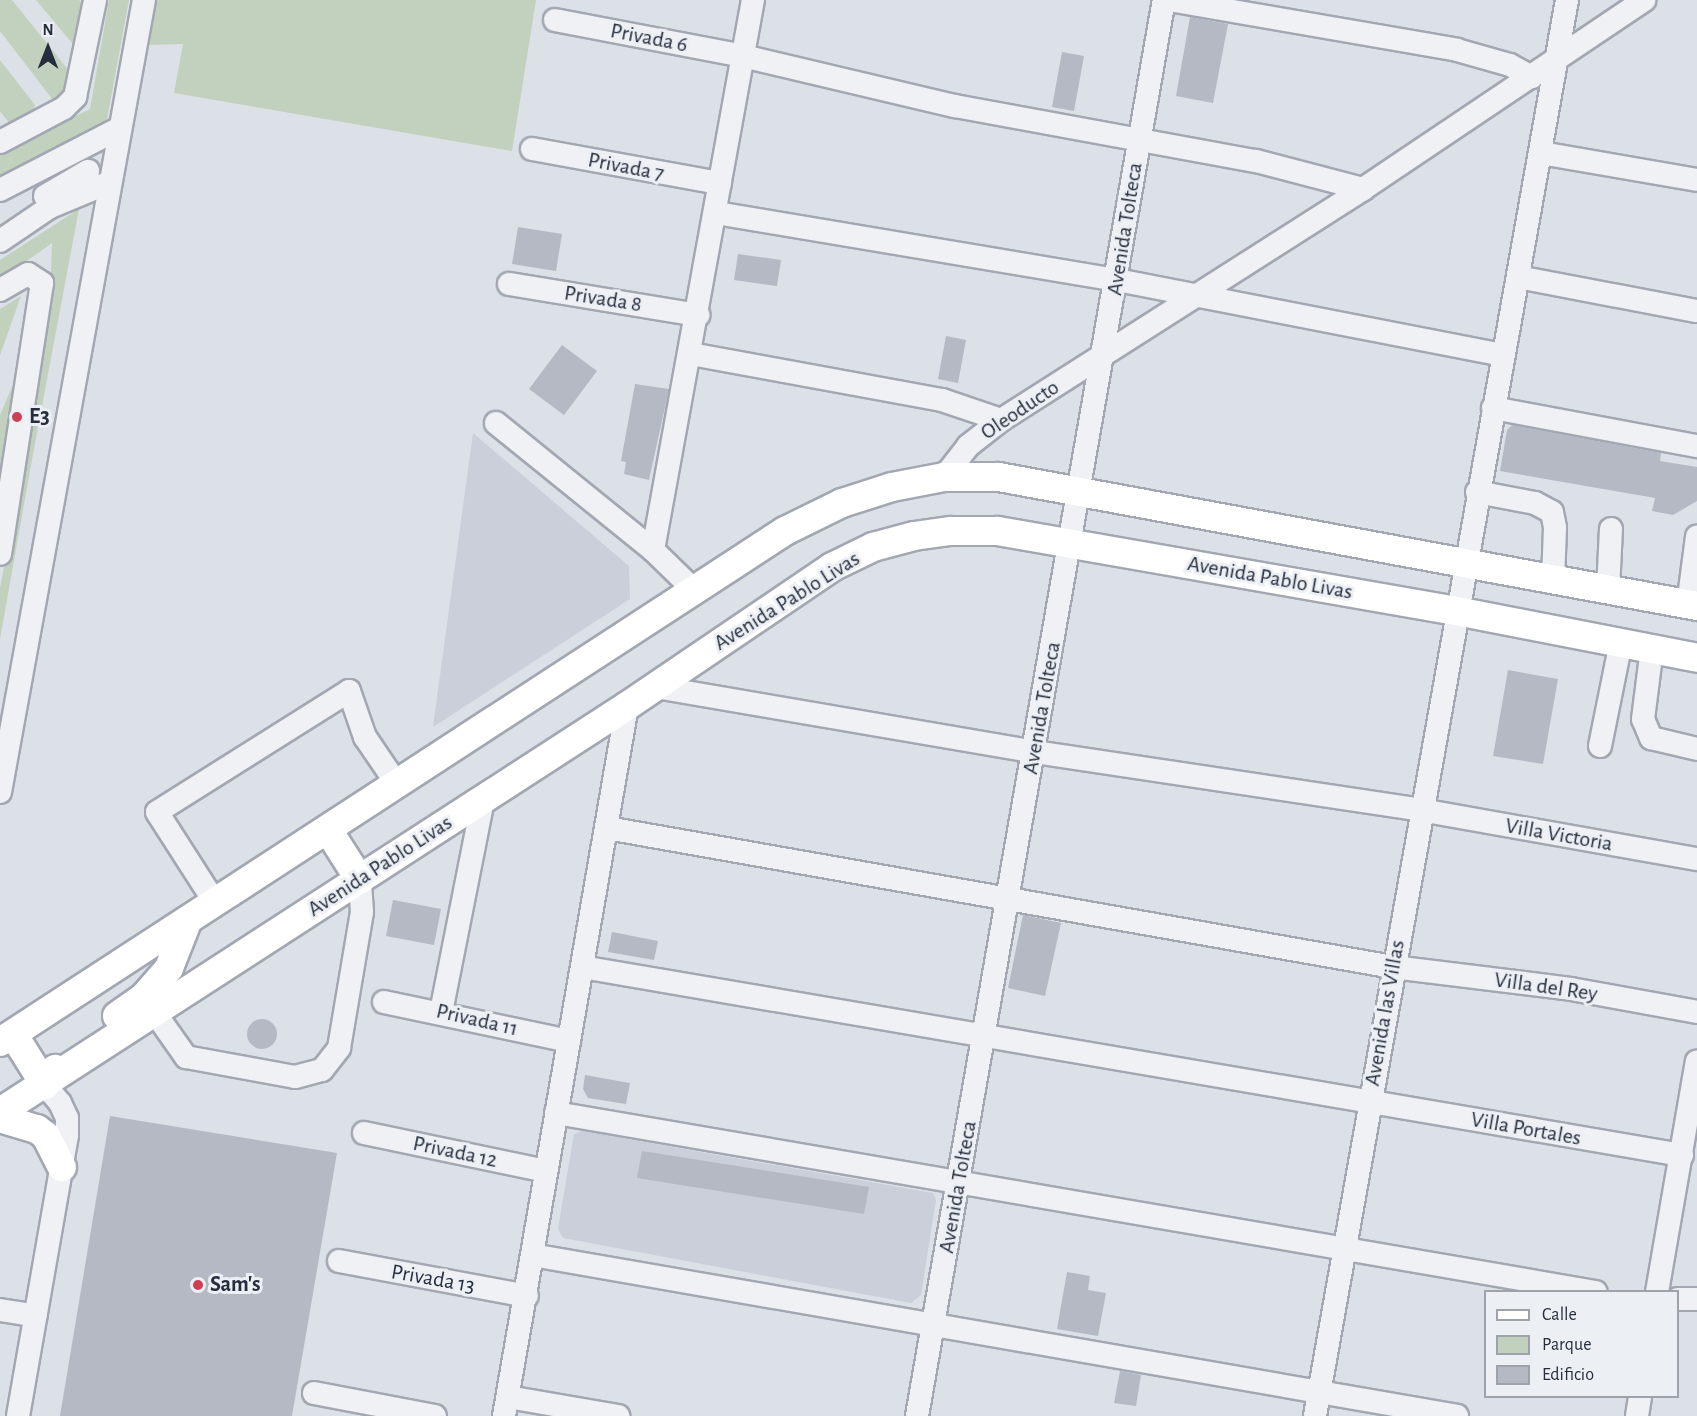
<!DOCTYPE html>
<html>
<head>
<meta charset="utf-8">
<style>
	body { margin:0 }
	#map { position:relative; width:1697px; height:1416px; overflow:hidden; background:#dce0e7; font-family:"Alegreya Sans",sans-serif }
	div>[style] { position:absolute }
	.built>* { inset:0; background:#cacfd9 }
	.green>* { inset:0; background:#c2d1bd }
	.building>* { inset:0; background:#b4b9c3 }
	.round { border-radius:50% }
	.roads { filter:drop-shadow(2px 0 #a2a7b1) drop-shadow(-2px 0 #a2a7b1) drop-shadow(0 2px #a2a7b1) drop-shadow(0 -2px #a2a7b1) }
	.minor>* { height:22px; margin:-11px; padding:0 11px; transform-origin:11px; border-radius:11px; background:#eff1f5 }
	.major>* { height:28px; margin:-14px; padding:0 14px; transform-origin:14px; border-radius:14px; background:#fff }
	.dots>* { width:16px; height:16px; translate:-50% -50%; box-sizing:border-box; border:3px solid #eceff4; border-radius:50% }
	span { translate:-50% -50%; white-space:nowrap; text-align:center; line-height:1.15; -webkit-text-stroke:6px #eceff4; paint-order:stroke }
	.street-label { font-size:22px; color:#262e3d }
	.poi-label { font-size:22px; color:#262e3d; font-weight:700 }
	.left { translate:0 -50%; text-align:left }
	.legend { position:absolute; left:1484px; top:1290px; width:195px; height:108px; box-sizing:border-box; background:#eceff4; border:2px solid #9da2ab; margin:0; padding:8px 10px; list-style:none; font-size:18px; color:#262e3d }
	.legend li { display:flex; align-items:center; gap:12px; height:30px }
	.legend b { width:30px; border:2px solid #9da2ab }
	.north { position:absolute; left:18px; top:18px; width:60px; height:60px; -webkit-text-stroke:4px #eceff4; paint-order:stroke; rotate:0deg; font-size:16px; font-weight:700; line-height:24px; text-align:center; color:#262e3d }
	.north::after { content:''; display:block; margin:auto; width:21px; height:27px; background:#262e3d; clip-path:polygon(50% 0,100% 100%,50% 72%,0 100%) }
</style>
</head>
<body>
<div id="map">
	<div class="built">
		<div style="clip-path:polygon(473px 433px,629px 566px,630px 599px,433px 727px)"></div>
		<div style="clip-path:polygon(582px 1131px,933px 1193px,936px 1200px,921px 1295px,911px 1303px,563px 1238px,558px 1229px,574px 1134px)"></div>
	</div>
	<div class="green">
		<div style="clip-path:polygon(0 0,12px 0,74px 77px,73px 95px,56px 104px,0 31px)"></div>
		<div style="clip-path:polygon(36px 0,79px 0,86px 8px,78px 50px)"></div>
		<div style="clip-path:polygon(109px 0,129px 0,107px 119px,99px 129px,0 181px,0 153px,90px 109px)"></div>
		<div style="clip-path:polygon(156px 0,536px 0,512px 151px,174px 93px,183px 44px,148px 45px)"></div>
		<div style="clip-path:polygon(0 60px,35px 105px,34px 110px,9px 123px,0 111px)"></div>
		<div style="clip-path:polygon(79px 209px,33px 454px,0 639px,0 588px,34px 412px,36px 372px,50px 302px,52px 243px,0 280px,0 260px)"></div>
		<div style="clip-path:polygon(21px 296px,4px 344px,0 355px,0 309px)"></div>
		<div style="clip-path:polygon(24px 359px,0 482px,0 415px)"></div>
	</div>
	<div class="building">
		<div style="clip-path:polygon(1190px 17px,1228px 24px,1213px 103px,1176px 96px)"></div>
		<div style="clip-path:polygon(1062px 52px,1084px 56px,1074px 111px,1052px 107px)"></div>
		<div style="clip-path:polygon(518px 227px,562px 234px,556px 271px,512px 264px)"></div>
		<div style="clip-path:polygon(738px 254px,781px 260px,777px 286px,734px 280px)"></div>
		<div style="clip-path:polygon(946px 336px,966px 340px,958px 383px,938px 379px)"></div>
		<div style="clip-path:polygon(562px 345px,597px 371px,564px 415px,529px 389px)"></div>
		<div style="clip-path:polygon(635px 384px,669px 389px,649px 480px,624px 474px,626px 462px,621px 461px)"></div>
		<div style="clip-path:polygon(1512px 425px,1661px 453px,1660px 461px,1697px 467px,1697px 501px,1673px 515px,1652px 511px,1655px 498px,1500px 471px,1507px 430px)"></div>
		<div style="clip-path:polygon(1508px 670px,1558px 679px,1543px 764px,1493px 756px)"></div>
		<div style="clip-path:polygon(393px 900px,441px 909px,434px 945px,386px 936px)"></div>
		<div style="clip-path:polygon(1023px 915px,1061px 923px,1045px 996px,1008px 988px)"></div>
		<div style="clip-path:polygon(612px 932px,658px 941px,654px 960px,608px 952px)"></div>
		<div class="round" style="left:247px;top:1019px;width:30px;height:30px"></div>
		<div style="clip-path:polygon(585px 1075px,630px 1083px,626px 1104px,588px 1098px,583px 1089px)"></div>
		<div style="clip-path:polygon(110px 1116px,337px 1153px,292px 1416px,60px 1416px)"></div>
		<div style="clip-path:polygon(642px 1151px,869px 1187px,864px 1214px,637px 1178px)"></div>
		<div style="clip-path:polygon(1067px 1272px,1090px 1276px,1088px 1290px,1106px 1293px,1098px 1336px,1057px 1329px)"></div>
		<div style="clip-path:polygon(1120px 1371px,1141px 1375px,1136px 1406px,1114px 1403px)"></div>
	</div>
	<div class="roads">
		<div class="minor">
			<div style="left:1169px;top:0;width:292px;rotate:9.8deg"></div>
			<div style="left:1457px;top:50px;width:55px;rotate:15.8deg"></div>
			<div style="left:1510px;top:65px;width:25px;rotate:29deg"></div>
			<div style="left:555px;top:20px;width:191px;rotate:10.8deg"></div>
			<div style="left:743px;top:56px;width:218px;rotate:13.3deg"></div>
			<div style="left:955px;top:106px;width:306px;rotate:10.4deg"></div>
			<div style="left:1256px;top:161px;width:111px;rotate:14.7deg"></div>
			<div style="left:0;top:142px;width:72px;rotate:-28deg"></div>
			<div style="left:64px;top:108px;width:16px;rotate:-45deg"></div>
			<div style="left:75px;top:97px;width:99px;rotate:-78.3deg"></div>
			<div style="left:532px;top:149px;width:191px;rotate:10.3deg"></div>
			<div style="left:1541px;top:153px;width:158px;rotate:9.8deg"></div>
			<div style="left:0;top:190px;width:135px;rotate:-27.3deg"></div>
			<div style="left:45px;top:196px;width:50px;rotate:-30.2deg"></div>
			<div style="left:716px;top:213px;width:407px;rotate:9.5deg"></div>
			<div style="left:1117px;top:280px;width:393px;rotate:11deg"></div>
			<div style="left:0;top:241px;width:60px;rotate:-34.2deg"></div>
			<div style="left:50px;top:207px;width:63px;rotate:-22.5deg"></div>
			<div style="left:1518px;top:277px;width:182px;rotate:10.8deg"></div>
			<div style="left:509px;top:284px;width:192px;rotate:9.3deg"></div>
			<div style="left:0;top:290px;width:32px;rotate:-30deg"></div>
			<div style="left:28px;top:274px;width:17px;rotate:33deg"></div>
			<div style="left:42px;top:283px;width:274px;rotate:98.8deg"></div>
			<div style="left:691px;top:354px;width:255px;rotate:10.4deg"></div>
			<div style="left:942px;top:400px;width:62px;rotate:18.7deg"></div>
			<div style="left:1493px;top:408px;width:208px;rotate:10.6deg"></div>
			<div style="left:496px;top:423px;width:202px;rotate:39deg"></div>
			<div style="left:944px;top:477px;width:39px;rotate:-52deg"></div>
			<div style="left:968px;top:446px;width:42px;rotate:-38.2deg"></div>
			<div style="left:1001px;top:420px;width:429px;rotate:-32.5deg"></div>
			<div style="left:1363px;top:189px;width:339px;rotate:-33.9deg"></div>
			<div style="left:1477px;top:492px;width:59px;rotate:10.7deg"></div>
			<div style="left:1535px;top:503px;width:19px;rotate:28deg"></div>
			<div style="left:1552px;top:512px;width:16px;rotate:79deg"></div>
			<div style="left:1555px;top:528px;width:51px;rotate:92.2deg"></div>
			<div style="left:1608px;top:590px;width:61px;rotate:-87.2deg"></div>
			<div style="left:695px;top:591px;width:59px;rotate:-135.7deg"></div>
			<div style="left:653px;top:550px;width:559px;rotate:-79.7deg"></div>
			<div style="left:1688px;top:605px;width:69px;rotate:-82.5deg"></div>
			<div style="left:1652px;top:648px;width:72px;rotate:97.2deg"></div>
			<div style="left:1643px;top:719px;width:21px;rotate:67deg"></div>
			<div style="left:1651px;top:738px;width:47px;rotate:13.4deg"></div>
			<div style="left:656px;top:687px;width:385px;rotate:9.7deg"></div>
			<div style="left:1035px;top:752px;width:390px;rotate:8.5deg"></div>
			<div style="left:1421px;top:810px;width:280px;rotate:10.1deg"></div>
			<div style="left:1600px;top:746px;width:106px;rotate:-78.6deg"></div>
			<div style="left:0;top:792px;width:805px;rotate:-79.7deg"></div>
			<div style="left:607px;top:828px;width:798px;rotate:10.03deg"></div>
			<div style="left:1393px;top:967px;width:179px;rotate:7deg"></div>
			<div style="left:1571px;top:989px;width:128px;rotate:10.3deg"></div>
			<div style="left:216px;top:904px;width:109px;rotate:-122.7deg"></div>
			<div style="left:157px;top:812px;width:227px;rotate:-32.2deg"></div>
			<div style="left:349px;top:691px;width:49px;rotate:70.8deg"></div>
			<div style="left:365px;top:737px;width:57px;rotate:55.8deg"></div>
			<div style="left:582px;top:967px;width:1116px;rotate:9.7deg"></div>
			<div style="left:384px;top:1002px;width:189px;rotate:11.9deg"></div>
			<div style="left:441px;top:1012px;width:217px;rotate:-78.8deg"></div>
			<div style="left:155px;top:1013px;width:54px;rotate:54.8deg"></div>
			<div style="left:186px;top:1057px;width:111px;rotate:10.4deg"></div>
			<div style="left:295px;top:1077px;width:28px;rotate:-15deg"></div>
			<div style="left:322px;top:1070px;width:28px;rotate:-52deg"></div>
			<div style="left:339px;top:1048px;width:138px;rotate:-80.4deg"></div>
			<div style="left:362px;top:912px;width:32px;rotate:-94deg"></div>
			<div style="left:556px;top:1113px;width:1055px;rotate:9.77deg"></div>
			<div style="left:364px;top:1133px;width:186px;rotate:11.8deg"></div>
			<div style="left:532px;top:1255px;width:939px;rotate:9.87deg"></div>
			<div style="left:339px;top:1261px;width:191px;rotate:10.5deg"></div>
			<div style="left:1657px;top:1292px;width:234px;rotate:-80.2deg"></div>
			<div style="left:1678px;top:1299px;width:19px"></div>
			<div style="left:0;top:1310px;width:36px;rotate:9deg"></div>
			<div style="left:314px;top:1393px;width:123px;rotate:10.8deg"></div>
			<div style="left:508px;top:1397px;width:112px;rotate:9.8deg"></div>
			<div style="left:18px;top:1416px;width:285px;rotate:-80.1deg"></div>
			<div style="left:67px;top:1135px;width:17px;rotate:-90deg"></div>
			<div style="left:67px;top:1118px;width:17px;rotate:-115deg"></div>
			<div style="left:60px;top:1103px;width:23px;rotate:-130deg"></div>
			<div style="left:504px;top:1416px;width:721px;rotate:-80.17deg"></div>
			<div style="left:917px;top:1416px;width:1437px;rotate:-80.11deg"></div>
			<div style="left:1315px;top:1416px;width:1438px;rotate:-79.91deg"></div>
			<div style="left:1637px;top:1416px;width:20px;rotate:-81deg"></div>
		</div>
		<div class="major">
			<div style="left:328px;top:830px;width:59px;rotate:57.4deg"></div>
			<div style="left:117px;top:1016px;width:33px;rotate:-35deg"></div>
			<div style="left:144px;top:997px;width:38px;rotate:-49deg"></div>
			<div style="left:169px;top:968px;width:49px;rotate:-68.6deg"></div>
			<div style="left:13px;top:1034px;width:60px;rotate:57.9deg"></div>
			<div style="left:45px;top:1085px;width:19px;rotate:-58deg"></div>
			<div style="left:0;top:1042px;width:937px;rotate:-33.06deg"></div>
			<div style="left:785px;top:531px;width:64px;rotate:-26.2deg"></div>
			<div style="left:842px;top:503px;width:52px;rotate:-17.7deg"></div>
			<div style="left:892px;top:487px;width:53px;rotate:-10.9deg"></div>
			<div style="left:944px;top:477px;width:55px"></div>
			<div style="left:999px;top:477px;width:710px;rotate:10.47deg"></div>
			<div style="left:0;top:1112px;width:747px;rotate:-32.92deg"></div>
			<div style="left:627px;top:706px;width:248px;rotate:-34.1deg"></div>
			<div style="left:832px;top:567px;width:46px;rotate:-26deg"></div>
			<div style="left:873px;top:547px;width:42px;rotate:-15deg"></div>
			<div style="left:914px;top:536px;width:37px;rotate:-8deg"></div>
			<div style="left:951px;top:531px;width:47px"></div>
			<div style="left:998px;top:531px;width:465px;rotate:9.9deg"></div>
			<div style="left:1456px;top:611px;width:246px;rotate:11deg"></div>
			<div style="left:0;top:1118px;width:39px;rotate:17deg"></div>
			<div style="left:37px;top:1129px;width:11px;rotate:38deg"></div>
			<div style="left:46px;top:1136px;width:35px;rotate:63deg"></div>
		</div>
	</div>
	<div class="dots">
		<div style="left:17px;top:417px;background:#ce3f51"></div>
		<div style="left:198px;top:1285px;background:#ce3f51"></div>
	</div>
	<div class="street-label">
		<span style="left:649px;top:38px;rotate:11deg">Privada 6</span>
		<span style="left:626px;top:167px;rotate:11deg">Privada 7</span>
		<span style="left:1125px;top:229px;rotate:-81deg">Avenida Tolteca</span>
		<span style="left:603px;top:299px;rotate:9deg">Privada 8</span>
		<span style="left:1020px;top:410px;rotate:-34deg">Oleoducto</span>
		<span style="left:1270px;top:578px;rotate:10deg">Avenida Pablo Livas</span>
		<span style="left:787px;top:601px;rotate:-32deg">Avenida Pablo Livas</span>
		<span style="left:1042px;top:708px;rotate:-80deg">Avenida Tolteca</span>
		<span style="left:1559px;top:835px;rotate:10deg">Villa Victoria</span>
		<span style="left:380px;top:866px;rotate:-33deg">Avenida Pablo Livas</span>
		<span style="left:1546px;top:987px;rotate:8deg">Villa del Rey</span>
		<span style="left:1385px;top:1013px;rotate:-80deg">Avenida las Villas</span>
		<span style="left:477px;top:1020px;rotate:13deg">Privada 11</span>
		<span style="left:1526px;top:1129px;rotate:10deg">Villa Portales</span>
		<span style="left:455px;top:1152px;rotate:12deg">Privada 12</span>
		<span style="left:958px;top:1187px;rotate:-80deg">Avenida Tolteca</span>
		<span style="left:433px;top:1279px;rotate:10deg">Privada 13</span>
	</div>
	<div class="poi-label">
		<span class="left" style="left:29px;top:417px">E3</span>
		<span class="left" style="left:210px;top:1285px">Sam's</span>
	</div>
	<ul class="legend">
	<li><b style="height:8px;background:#fff"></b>Calle</li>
	<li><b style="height:16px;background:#c2d1bd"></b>Parque</li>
	<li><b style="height:16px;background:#b4b9c3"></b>Edificio</li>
	</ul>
	<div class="north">N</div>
</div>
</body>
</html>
